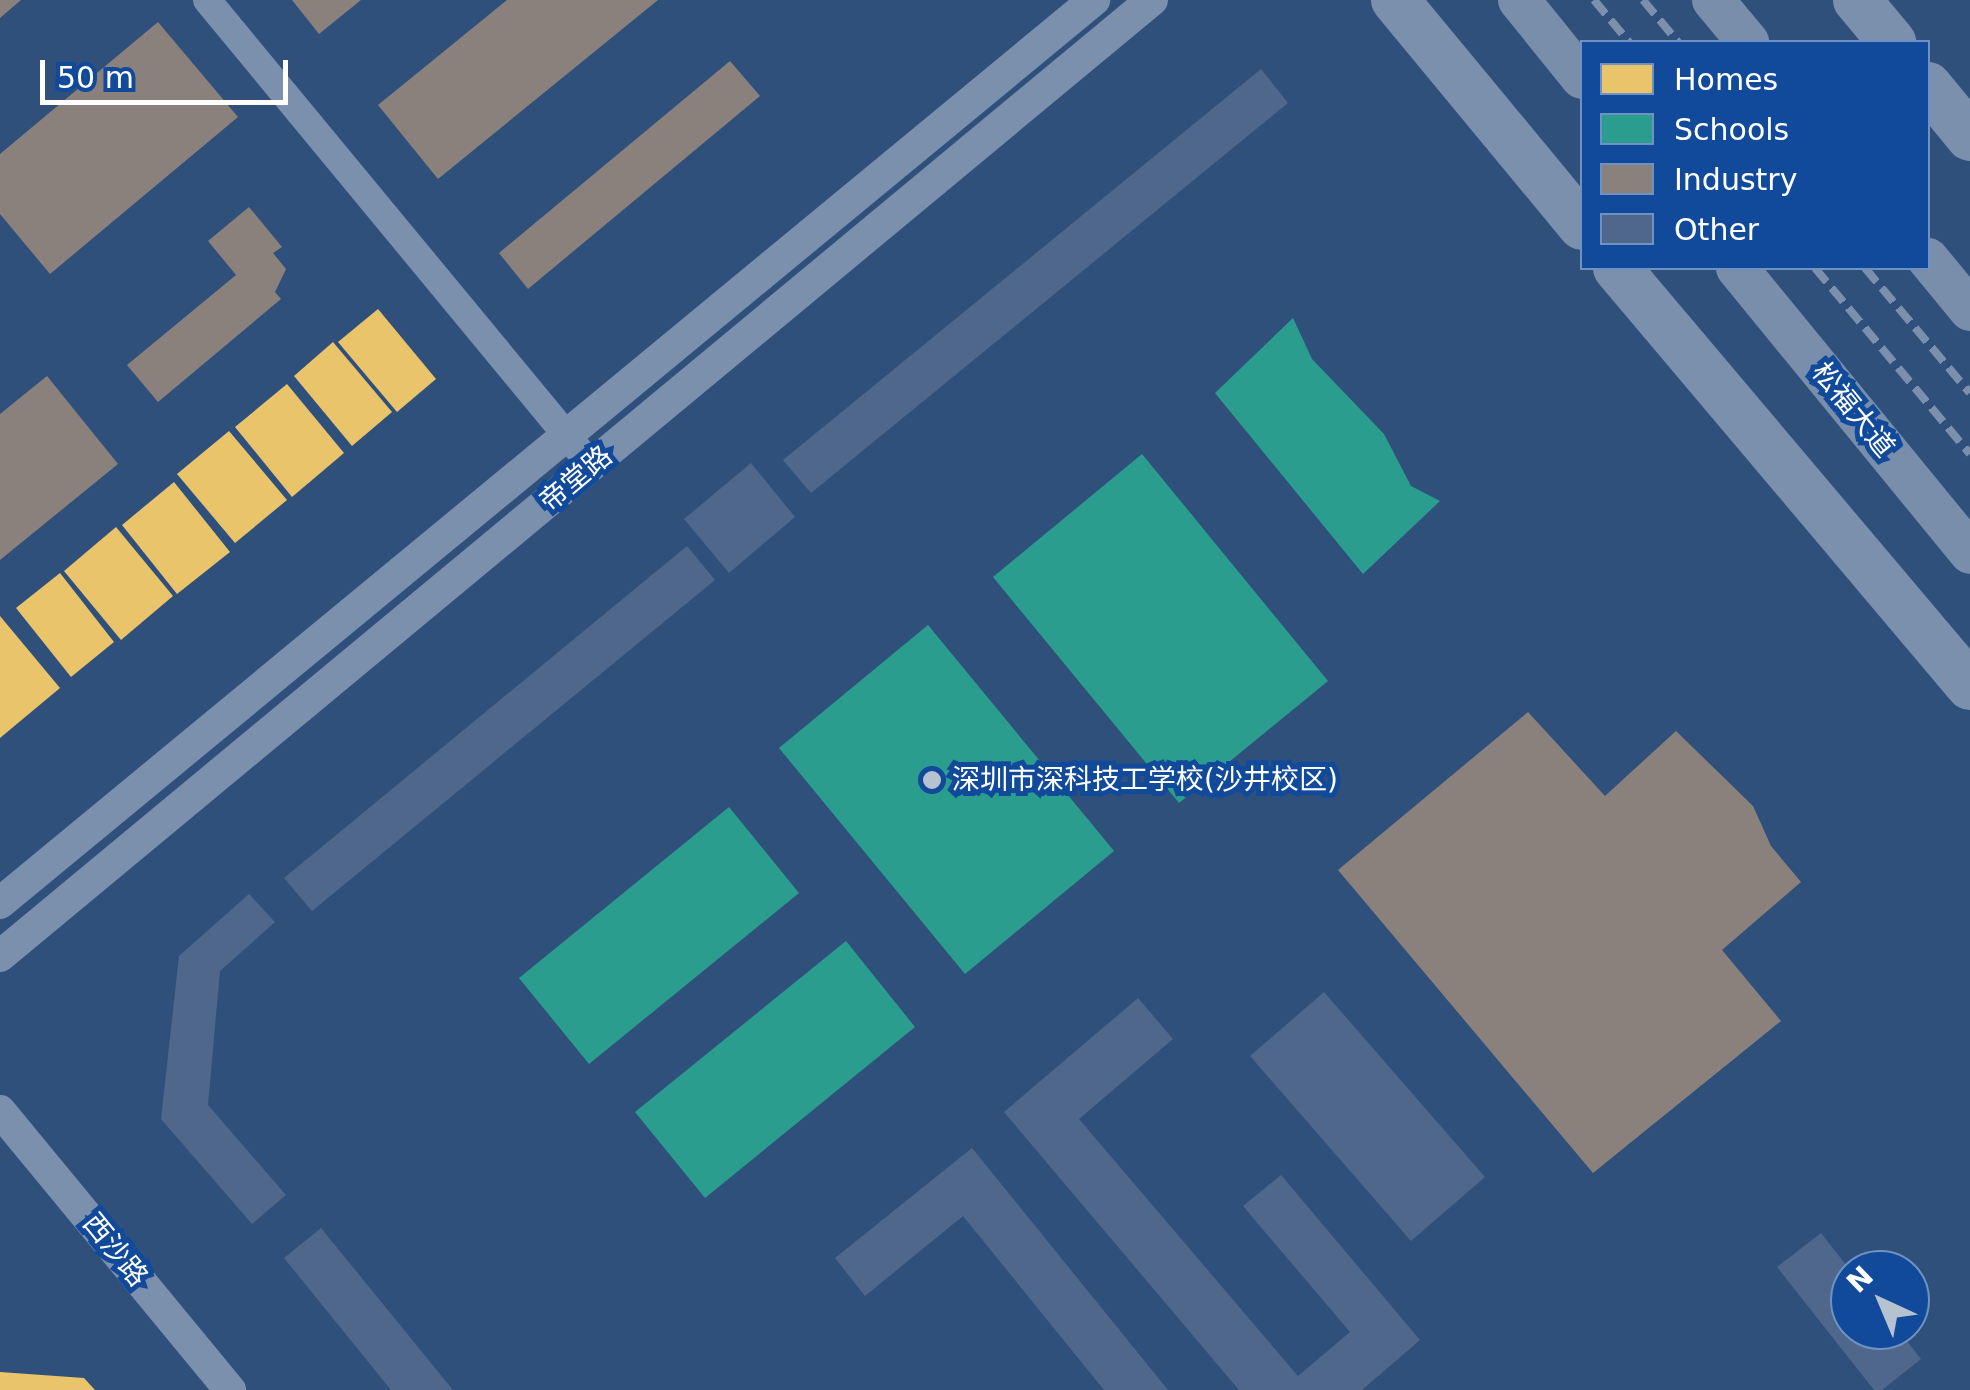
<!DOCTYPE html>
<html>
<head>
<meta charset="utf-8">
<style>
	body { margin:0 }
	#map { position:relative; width:1970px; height:1390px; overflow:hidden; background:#30507c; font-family:"DejaVu Sans","Noto Sans SC",sans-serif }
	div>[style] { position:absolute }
	.homes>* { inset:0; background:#e9c46a }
	.schools>* { inset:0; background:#2a9d8f }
	.industry>* { inset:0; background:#8a817c }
	.building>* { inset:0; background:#4e678a }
	.minor>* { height:28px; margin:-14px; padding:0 14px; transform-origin:14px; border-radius:14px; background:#7b90ad }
	.tertiary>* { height:32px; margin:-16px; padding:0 16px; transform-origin:16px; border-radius:16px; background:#7b90ad }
	.primary>* { height:42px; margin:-21px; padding:0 21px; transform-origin:21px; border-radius:21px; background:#788eab }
	.motorway>* { height:48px; margin:-24px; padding:0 24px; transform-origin:24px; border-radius:24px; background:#7b90ac }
	.rail>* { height:8px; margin-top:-4px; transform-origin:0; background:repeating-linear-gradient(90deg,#7b90ac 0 18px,transparent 0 26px) }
	.dots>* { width:28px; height:28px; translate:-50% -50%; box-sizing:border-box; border:5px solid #114a9b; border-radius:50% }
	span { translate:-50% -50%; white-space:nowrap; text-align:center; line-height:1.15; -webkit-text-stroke:10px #114a9b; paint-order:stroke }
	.street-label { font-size:28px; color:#fff }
	.poi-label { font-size:28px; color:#fff }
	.left { translate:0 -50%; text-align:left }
	.legend { position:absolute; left:1580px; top:40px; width:350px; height:230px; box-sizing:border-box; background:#114a9b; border:2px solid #7092c3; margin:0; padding:12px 18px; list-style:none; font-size:30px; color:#fff }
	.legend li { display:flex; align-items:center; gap:20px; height:50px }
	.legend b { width:50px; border:2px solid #7092c3 }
	.north { position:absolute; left:1830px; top:1250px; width:100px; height:100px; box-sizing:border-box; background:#114a9b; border:2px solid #7092c3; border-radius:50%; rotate:316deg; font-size:28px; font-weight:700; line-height:40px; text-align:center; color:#fff }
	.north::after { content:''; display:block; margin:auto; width:35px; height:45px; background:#b7c2d1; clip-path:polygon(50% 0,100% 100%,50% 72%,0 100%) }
	.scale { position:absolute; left:40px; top:60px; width:248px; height:45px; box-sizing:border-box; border:5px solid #fff; border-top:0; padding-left:12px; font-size:30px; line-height:35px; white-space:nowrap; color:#fff; -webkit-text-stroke:8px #114a9b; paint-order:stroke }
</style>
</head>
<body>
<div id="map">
	<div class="homes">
		<div style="clip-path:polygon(378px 309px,436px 379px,397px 412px,338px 342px)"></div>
		<div style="clip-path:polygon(333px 342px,392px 412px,352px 446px,294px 376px)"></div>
		<div style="clip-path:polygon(287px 384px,344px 453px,292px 497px,235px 427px)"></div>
		<div style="clip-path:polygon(229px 431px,287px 500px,235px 543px,177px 474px)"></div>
		<div style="clip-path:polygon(174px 482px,230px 552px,177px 594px,122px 525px)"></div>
		<div style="clip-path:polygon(116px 527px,173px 596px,121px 640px,64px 571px)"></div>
		<div style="clip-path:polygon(60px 573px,114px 642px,71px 677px,16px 608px)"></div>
		<div style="clip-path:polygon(0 616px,60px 688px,0 738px)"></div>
		<div style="clip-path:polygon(0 1372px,84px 1378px,95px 1390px,0 1390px)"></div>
	</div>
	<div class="schools">
		<div style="clip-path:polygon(1293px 318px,1312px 359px,1384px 434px,1411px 486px,1440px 501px,1363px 574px,1215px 393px)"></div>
		<div style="clip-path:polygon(1142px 454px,1328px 681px,1179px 803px,993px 577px)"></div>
		<div style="clip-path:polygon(928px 625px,1114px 851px,965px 974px,779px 748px)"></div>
		<div style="clip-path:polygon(729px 807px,799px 893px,589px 1064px,519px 978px)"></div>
		<div style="clip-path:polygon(846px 941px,915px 1027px,705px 1198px,635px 1112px)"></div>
	</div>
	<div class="industry">
		<div style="clip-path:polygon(0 0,21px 0,0 18px)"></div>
		<div style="clip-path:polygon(292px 0,361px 0,319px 34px)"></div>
		<div style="clip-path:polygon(507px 0,658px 0,438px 179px,378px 105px)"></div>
		<div style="clip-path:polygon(158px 22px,238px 117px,50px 274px,0 214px,0 154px)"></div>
		<div style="clip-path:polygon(730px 61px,760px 96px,528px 289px,499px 253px)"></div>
		<div style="clip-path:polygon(249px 207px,282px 247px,273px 253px,286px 269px,275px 292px,281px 299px,158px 402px,127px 365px,236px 275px,208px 241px)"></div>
		<div style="clip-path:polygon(47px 376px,118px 464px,0 560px,0 414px)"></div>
		<div style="clip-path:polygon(1528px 712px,1605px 796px,1676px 731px,1753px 806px,1771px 846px,1801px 882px,1722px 950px,1781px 1021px,1593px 1173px,1338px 870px)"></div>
	</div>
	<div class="building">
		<div style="clip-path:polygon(1261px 69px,1288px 103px,811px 493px,783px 460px)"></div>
		<div style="clip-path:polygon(751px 463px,795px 517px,729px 573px,684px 519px)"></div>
		<div style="clip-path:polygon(687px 546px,715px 580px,312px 911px,284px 878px)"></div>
		<div style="clip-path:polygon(249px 894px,275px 922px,220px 971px,208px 1105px,286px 1195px,252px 1224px,161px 1119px,179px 956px)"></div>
		<div style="clip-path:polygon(1324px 992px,1485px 1177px,1411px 1241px,1250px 1056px)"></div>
		<div style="clip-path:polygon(1138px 998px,1173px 1039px,1079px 1119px,1298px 1376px,1350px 1332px,1243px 1206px,1281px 1175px,1420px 1340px,1362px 1390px,1239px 1390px,1004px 1112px)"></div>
		<div style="clip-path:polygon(972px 1148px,1168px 1390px,1104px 1390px,963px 1216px,865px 1296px,835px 1258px)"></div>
		<div style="clip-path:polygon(321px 1228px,453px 1390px,391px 1390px,284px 1258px)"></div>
		<div style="clip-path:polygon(1821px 1233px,1850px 1270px,1850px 1330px,1898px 1330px,1921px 1359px,1882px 1390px,1874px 1390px,1777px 1267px)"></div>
	</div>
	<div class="minor">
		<div style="left:207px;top:0;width:604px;rotate:50.44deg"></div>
	</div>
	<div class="tertiary">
		<div style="left:0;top:903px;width:1419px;rotate:-39.54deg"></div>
		<div style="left:0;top:956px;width:1497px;rotate:-39.69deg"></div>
		<div style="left:0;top:1111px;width:362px;rotate:50.5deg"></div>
	</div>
	<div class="primary">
		<div style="left:1519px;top:0;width:100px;rotate:51.1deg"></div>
		<div style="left:1713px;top:0;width:55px;rotate:50.2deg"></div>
		<div style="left:1928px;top:259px;width:66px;rotate:50.5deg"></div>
		<div style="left:1737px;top:268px;width:368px;rotate:50.7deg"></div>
	</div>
	<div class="motorway">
		<div style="left:1395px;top:0;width:293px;rotate:50.4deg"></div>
		<div style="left:1857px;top:0;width:55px;rotate:50.2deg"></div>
		<div style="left:1928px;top:86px;width:66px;rotate:50.5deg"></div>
		<div style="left:1617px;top:268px;width:547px;rotate:49.82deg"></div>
	</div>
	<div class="rail">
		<div style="left:1594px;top:0;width:55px;rotate:50.2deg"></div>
		<div style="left:1643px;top:0;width:55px;rotate:50.2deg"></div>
		<div style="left:1815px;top:268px;width:242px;rotate:50.2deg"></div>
		<div style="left:1865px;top:268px;width:163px;rotate:50deg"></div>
	</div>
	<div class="dots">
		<div style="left:932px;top:780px;background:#b7c2d1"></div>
	</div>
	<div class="street-label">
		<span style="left:1853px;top:410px;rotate:51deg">松福大道</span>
		<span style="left:576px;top:479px;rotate:-40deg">帝堂路</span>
		<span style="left:115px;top:1250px;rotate:51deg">西沙路</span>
	</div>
	<div class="poi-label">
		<span class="left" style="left:952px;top:780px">深圳市深科技工学校(沙井校区)</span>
	</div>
	<ul class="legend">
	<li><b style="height:28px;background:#e9c46a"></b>Homes</li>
	<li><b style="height:28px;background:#2a9d8f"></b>Schools</li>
	<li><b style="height:28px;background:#8a817c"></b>Industry</li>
	<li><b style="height:28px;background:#4e678a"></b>Other</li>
	</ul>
	<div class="north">N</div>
	<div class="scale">50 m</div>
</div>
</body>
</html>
